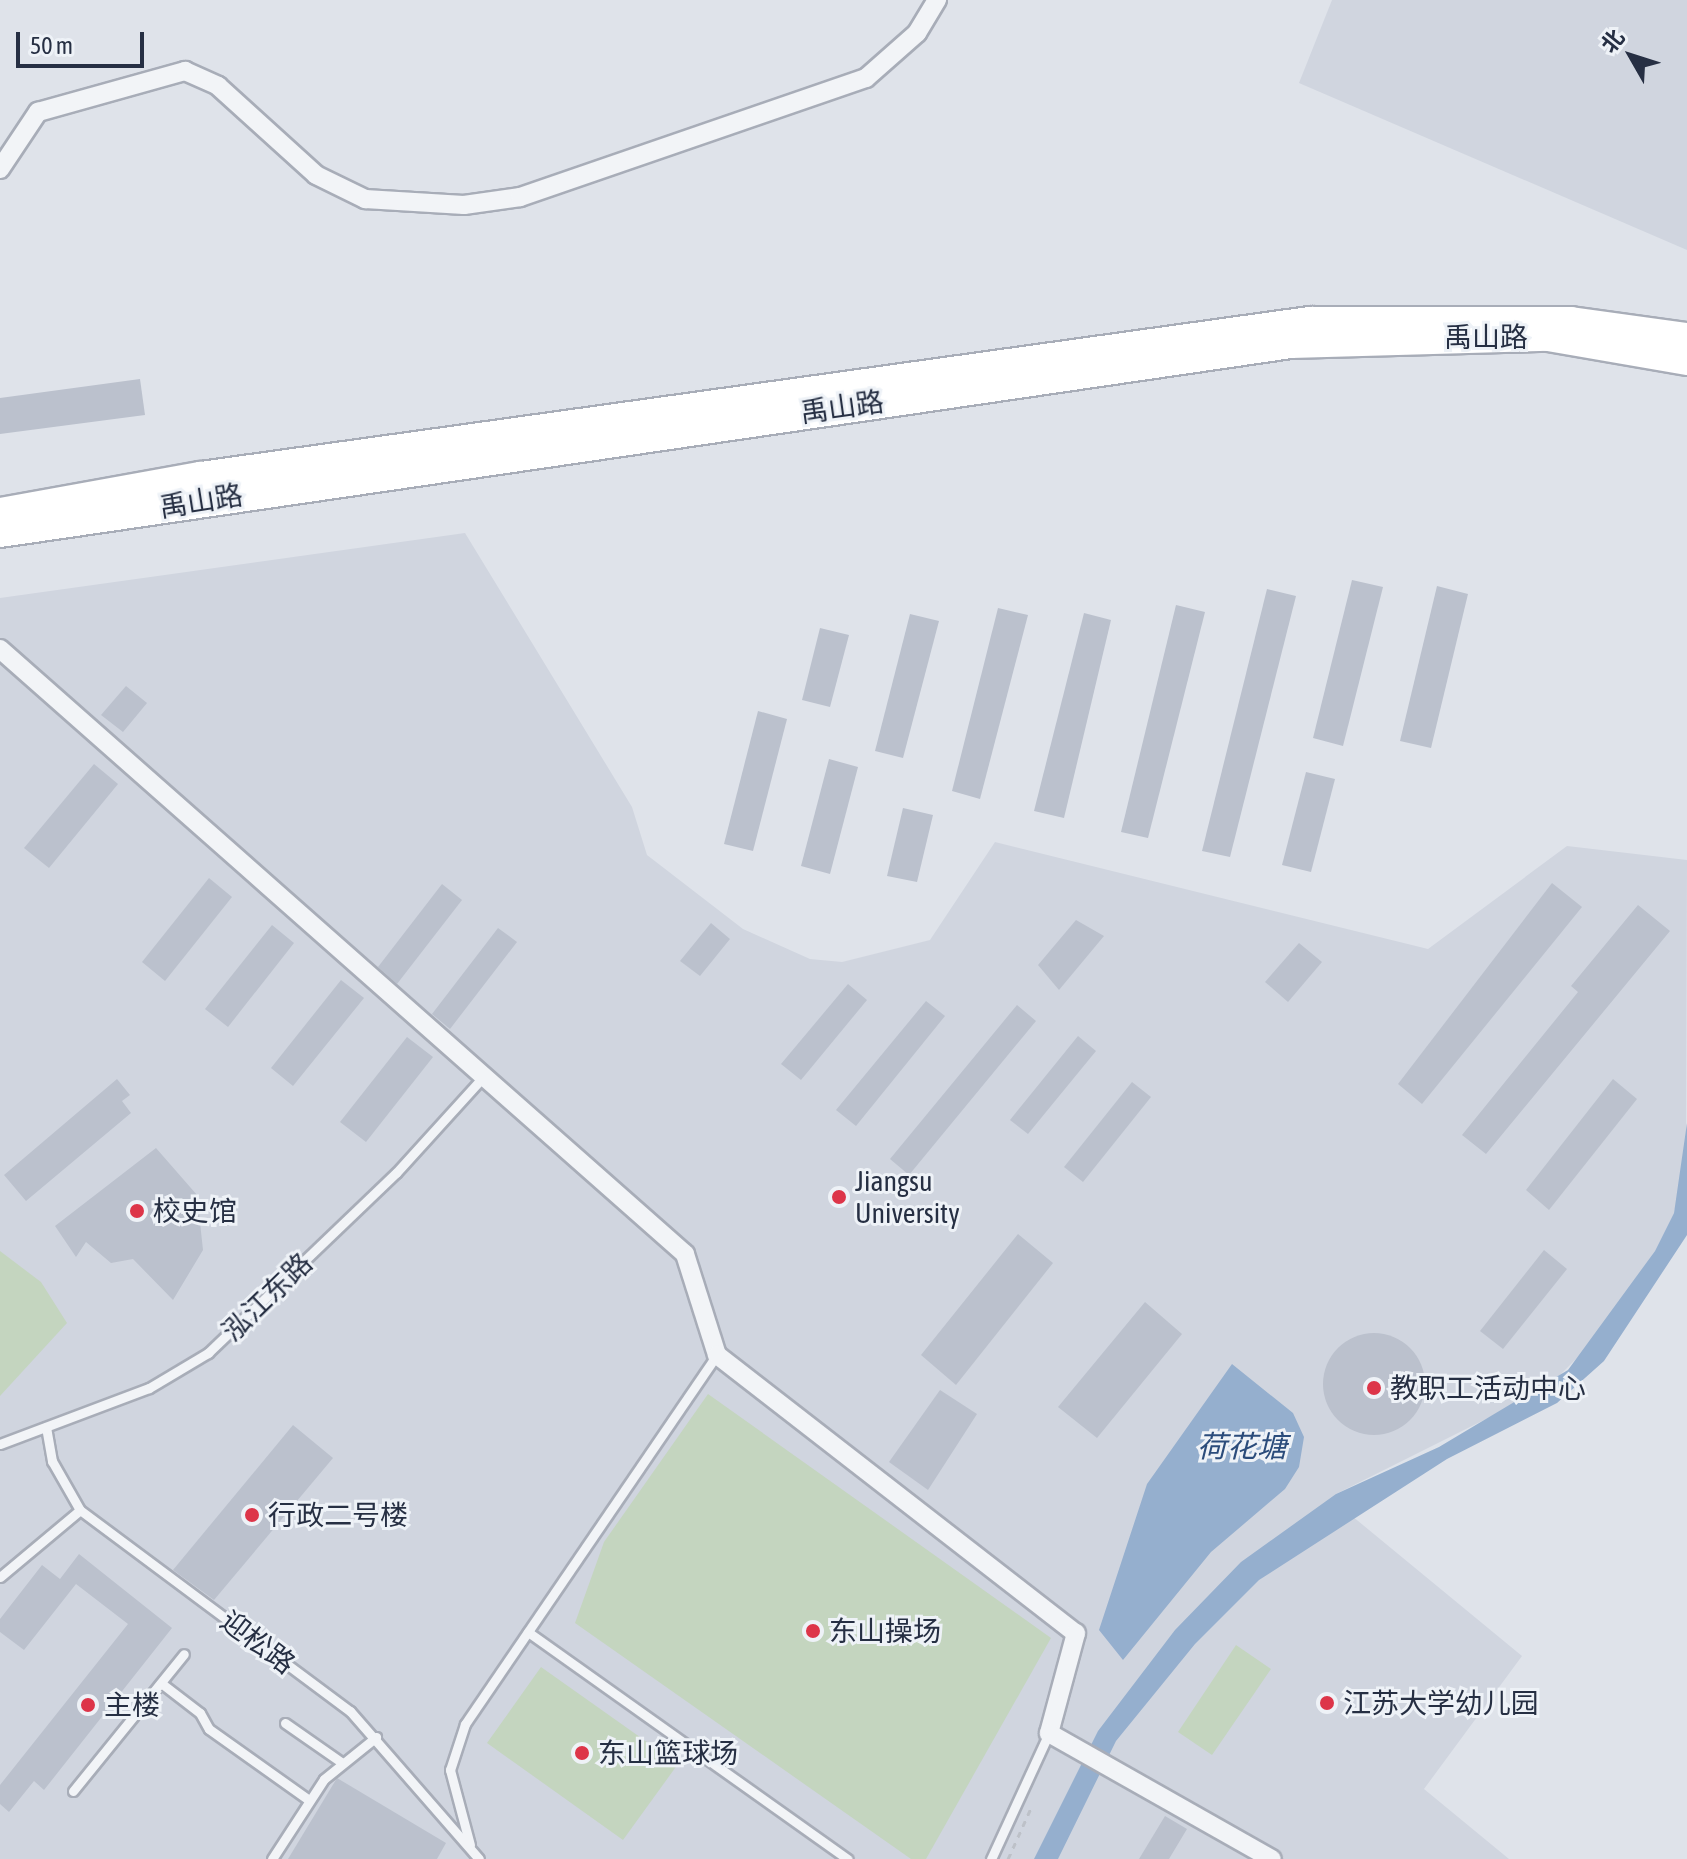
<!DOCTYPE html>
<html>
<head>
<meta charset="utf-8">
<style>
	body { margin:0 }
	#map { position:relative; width:1687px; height:1859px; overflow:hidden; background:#dfe3ea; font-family:"Asap Condensed","Noto Sans SC",sans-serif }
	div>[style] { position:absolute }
	.built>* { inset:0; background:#d0d5df }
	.green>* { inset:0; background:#c4d5bf }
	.water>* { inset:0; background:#95afce }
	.building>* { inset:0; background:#bbc1cd }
	.round { border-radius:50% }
	.path>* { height:3px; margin-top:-1.5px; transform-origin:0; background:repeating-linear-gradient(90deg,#bdc1c8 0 6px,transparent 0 12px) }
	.roads { filter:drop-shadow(2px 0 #a8adb8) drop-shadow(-2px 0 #a8adb8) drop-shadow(0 2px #a8adb8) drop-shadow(0 -2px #a8adb8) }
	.lane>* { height:9px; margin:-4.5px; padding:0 4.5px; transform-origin:4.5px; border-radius:4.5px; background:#f2f4f7 }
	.street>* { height:18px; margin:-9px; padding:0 9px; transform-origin:9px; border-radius:9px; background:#f2f4f7 }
	.primary>* { height:28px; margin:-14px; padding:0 14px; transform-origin:14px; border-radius:14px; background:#fff }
	.dots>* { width:22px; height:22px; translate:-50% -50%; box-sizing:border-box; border:4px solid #eef2f7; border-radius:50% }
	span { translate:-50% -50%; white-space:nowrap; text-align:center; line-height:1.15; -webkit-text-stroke:6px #eef2f7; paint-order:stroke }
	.street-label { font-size:28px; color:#262f43 }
	.poi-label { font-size:28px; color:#262f43 }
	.left { translate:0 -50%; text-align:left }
	.water-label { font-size:30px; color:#2b4c7b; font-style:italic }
	.north { position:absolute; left:1591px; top:16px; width:80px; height:80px; -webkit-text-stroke:6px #eef2f7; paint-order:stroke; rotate:309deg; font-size:22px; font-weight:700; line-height:32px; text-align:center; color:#262f43 }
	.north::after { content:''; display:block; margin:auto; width:28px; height:36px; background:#262f43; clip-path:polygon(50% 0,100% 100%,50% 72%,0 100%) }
	.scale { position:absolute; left:16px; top:32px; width:128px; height:36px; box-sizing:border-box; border:4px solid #262f43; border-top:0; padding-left:10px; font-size:24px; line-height:28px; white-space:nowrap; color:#262f43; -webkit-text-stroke:6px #eef2f7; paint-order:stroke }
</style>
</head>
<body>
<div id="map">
	<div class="built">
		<div style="clip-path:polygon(1332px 0,1687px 0,1687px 250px,1299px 83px)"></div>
		<div style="clip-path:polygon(465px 533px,632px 807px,647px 855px,743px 929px,810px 959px,842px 962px,930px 940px,995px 842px,1428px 949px,1567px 846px,1687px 860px,1686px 1157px,1674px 1213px,1655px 1251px,1588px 1347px,1546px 1389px,1336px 1494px,1352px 1516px,1522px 1656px,1424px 1789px,1509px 1859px,0 1859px,0 598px)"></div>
	</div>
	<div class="green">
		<div style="clip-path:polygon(0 1251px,41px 1282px,67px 1323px,0 1396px)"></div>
		<div style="clip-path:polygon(708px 1394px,1051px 1638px,926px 1859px,911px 1859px,575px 1623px,604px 1542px)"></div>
		<div style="clip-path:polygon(1236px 1645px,1271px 1669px,1212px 1755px,1178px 1732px)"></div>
		<div style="clip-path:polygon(541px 1667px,678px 1764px,623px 1840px,487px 1743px)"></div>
	</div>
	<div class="water">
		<div style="clip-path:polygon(1687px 1123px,1687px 1235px,1604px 1361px,1557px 1403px,1447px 1459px,1259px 1580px,1195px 1644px,1116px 1741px,1058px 1859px,1034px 1859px,1098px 1731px,1175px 1630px,1241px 1562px,1336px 1494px,1439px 1447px,1568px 1370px,1655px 1251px,1674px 1213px)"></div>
		<div style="clip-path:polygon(1232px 1364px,1293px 1413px,1304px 1437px,1299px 1467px,1285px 1489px,1211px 1552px,1123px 1660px,1099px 1630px,1147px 1484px)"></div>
	</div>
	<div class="building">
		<div style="clip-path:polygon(140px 379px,145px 415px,0 434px,0 398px)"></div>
		<div style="clip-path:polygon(1352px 580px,1383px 587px,1343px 746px,1313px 738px)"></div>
		<div style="clip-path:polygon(1437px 586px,1468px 594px,1431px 748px,1400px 741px)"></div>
		<div style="clip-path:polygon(1267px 589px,1296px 596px,1230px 857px,1202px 851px)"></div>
		<div style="clip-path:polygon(1176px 605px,1205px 612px,1148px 838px,1121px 832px)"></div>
		<div style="clip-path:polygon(998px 608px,1028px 615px,980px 799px,952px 791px)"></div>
		<div style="clip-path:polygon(1084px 613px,1111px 620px,1064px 818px,1034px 811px)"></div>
		<div style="clip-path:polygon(910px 614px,939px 621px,903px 758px,875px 751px)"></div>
		<div style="clip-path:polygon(820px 628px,849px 635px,830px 707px,802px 700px)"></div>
		<div style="clip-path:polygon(126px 686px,147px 703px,123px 732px,101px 715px)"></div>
		<div style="clip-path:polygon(758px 711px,787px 719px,753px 851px,724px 844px)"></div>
		<div style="clip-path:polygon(829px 759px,858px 767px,830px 874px,801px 866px)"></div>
		<div style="clip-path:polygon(94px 764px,118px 784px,49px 868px,24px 848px)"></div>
		<div style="clip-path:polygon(1306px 772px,1335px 779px,1311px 872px,1282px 865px)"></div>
		<div style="clip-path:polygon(903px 808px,933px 815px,917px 882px,887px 876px)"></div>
		<div style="clip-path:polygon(209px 878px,232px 897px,165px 981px,142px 962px)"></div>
		<div style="clip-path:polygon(1552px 883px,1582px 907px,1422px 1104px,1398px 1084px)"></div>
		<div style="clip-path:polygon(442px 884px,462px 900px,397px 984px,378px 967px)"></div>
		<div style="clip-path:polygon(1638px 905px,1670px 931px,1486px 1154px,1462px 1135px,1578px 992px,1571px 986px)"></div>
		<div style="clip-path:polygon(1076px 920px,1104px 936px,1059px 990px,1038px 965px)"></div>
		<div style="clip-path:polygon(711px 923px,730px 939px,700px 976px,680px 961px)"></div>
		<div style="clip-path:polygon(272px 925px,294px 943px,228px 1027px,205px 1009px)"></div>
		<div style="clip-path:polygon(498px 928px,517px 942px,450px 1029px,432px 1014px)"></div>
		<div style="clip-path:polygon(1299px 943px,1322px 962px,1288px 1002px,1265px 982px)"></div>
		<div style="clip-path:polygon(341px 980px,364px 998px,293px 1086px,271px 1068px)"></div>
		<div style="clip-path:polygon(848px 984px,867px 1000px,801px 1080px,781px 1064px)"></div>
		<div style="clip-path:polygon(926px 1001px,945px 1016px,856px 1126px,836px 1110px)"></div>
		<div style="clip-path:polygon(1017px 1005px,1036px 1021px,909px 1175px,890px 1159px)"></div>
		<div style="clip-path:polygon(1078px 1036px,1096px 1051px,1028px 1134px,1010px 1120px)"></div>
		<div style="clip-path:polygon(407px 1037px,433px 1057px,366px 1142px,340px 1122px)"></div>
		<div style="clip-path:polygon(117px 1079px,130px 1095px,122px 1101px,131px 1113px,26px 1201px,4px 1175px)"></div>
		<div style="clip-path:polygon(1613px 1079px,1637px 1099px,1549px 1210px,1526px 1190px)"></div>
		<div style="clip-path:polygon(1132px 1082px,1151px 1097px,1083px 1182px,1064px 1167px)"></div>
		<div style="clip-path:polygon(156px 1148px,197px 1195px,203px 1250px,173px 1300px,133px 1259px,111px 1263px,86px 1242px,76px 1257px,55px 1226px)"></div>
		<div style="clip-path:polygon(1018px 1234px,1053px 1263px,956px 1385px,921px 1355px)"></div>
		<div style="clip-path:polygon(1544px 1250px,1567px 1269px,1503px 1349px,1480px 1331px)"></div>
		<div style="clip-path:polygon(1145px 1302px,1182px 1334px,1097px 1438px,1058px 1407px)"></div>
		<div class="round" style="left:1323px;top:1333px;width:102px;height:102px"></div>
		<div style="clip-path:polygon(940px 1390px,977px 1414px,928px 1490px,889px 1462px)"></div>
		<div style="clip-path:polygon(293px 1425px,333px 1458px,214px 1600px,173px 1570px)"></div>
		<div style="clip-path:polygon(79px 1554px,172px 1628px,44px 1790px,34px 1781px,9px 1812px,0 1804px,0 1785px,128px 1624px,76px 1584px,24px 1650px,0 1632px,0 1619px,42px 1565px,60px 1579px)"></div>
		<div style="clip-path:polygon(337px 1778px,446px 1843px,437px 1859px,288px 1859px)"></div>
		<div style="clip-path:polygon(1165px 1816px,1187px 1829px,1169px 1859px,1139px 1859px)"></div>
	</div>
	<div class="path">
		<div style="left:1008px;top:1859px;width:56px;rotate:-65.7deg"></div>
	</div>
	<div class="roads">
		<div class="lane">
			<div style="left:46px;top:1427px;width:35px;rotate:80deg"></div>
			<div style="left:52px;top:1461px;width:56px;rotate:60.3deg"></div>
			<div style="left:80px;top:1510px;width:337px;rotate:36.7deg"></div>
			<div style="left:350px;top:1711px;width:196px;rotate:48.9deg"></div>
			<div style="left:0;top:1444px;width:159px;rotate:-20.6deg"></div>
			<div style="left:149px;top:1388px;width:69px;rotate:-30.7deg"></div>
			<div style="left:208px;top:1353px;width:260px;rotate:-43.8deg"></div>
			<div style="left:396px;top:1173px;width:131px;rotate:-47.8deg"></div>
			<div style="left:0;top:1577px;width:104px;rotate:-39.9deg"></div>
			<div style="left:528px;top:1632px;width:392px;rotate:35.4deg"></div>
			<div style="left:161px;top:1683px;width:49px;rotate:37.6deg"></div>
			<div style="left:200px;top:1713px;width:18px;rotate:61deg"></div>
			<div style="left:209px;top:1729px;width:123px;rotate:35.4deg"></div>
			<div style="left:285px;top:1723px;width:68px;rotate:34.9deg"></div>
			<div style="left:73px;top:1791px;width:176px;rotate:-51deg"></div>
			<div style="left:470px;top:1845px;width:78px;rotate:-104.9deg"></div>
			<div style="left:450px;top:1770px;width:48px;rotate:-71.9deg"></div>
			<div style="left:465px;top:1724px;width:447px;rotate:-55.7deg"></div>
			<div style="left:272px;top:1859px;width:95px;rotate:-57deg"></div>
			<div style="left:324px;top:1779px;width:67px;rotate:-38.9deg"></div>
			<div style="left:991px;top:1859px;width:139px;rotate:-65.3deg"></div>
		</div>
		<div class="street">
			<div style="left:0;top:169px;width:69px;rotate:-56.3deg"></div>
			<div style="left:38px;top:112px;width:153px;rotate:-15.6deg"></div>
			<div style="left:185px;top:71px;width:36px;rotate:24deg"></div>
			<div style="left:218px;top:86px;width:132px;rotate:42.2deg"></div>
			<div style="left:316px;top:175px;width:55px;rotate:26.1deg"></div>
			<div style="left:365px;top:199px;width:99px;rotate:3.5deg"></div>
			<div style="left:464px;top:205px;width:57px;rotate:-8.1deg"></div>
			<div style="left:520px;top:197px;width:366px;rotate:-19deg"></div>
			<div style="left:866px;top:78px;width:68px;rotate:-41.4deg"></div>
			<div style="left:917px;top:33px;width:39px;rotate:-59deg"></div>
			<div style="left:0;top:649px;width:914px;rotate:41.45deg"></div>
			<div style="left:685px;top:1254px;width:106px;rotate:72.4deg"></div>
			<div style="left:717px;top:1355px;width:454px;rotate:37.8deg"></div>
			<div style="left:1076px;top:1633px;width:104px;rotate:105.1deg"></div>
			<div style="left:1049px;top:1733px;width:256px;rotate:29.5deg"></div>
		</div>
		<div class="primary">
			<div style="left:0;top:512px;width:204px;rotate:-10.2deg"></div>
			<div style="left:201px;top:476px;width:1120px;rotate:-7.96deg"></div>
			<div style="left:1310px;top:321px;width:261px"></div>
			<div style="left:1571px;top:321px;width:117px;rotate:7.9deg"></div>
			<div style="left:0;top:533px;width:1305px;rotate:-8.33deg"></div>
			<div style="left:1291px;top:344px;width:257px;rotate:-1.6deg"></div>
			<div style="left:1548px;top:337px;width:141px;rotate:9.8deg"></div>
		</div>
	</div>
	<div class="dots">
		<div style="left:839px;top:1197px;background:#dd3549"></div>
		<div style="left:137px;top:1211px;background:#dd3549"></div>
		<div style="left:1374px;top:1388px;background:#dd3549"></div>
		<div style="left:252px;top:1515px;background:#dd3549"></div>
		<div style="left:813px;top:1631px;background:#dd3549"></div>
		<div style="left:1327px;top:1703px;background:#dd3549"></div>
		<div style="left:88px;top:1705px;background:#dd3549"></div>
		<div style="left:582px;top:1753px;background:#dd3549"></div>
	</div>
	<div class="street-label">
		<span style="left:1486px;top:337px">禹山路</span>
		<span style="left:842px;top:407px;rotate:-8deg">禹山路</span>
		<span style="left:201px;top:501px;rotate:-9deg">禹山路</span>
		<span style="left:267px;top:1297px;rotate:-44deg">泓江东路</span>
		<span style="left:258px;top:1642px;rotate:37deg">迎松路</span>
	</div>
	<div class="poi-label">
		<span class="left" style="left:855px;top:1197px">Jiangsu<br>University</span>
		<span class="left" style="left:153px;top:1211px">校史馆</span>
		<span class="left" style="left:1390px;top:1388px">教职工活动中心</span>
		<span class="left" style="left:268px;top:1515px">行政二号楼</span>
		<span class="left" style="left:829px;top:1631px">东山操场</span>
		<span class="left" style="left:1343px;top:1703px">江苏大学幼儿园</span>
		<span class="left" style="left:104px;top:1705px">主楼</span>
		<span class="left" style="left:598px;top:1753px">东山篮球场</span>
	</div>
	<div class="water-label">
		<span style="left:1242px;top:1446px">荷花塘</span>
	</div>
	<div class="north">北</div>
	<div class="scale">50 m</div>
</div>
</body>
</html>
